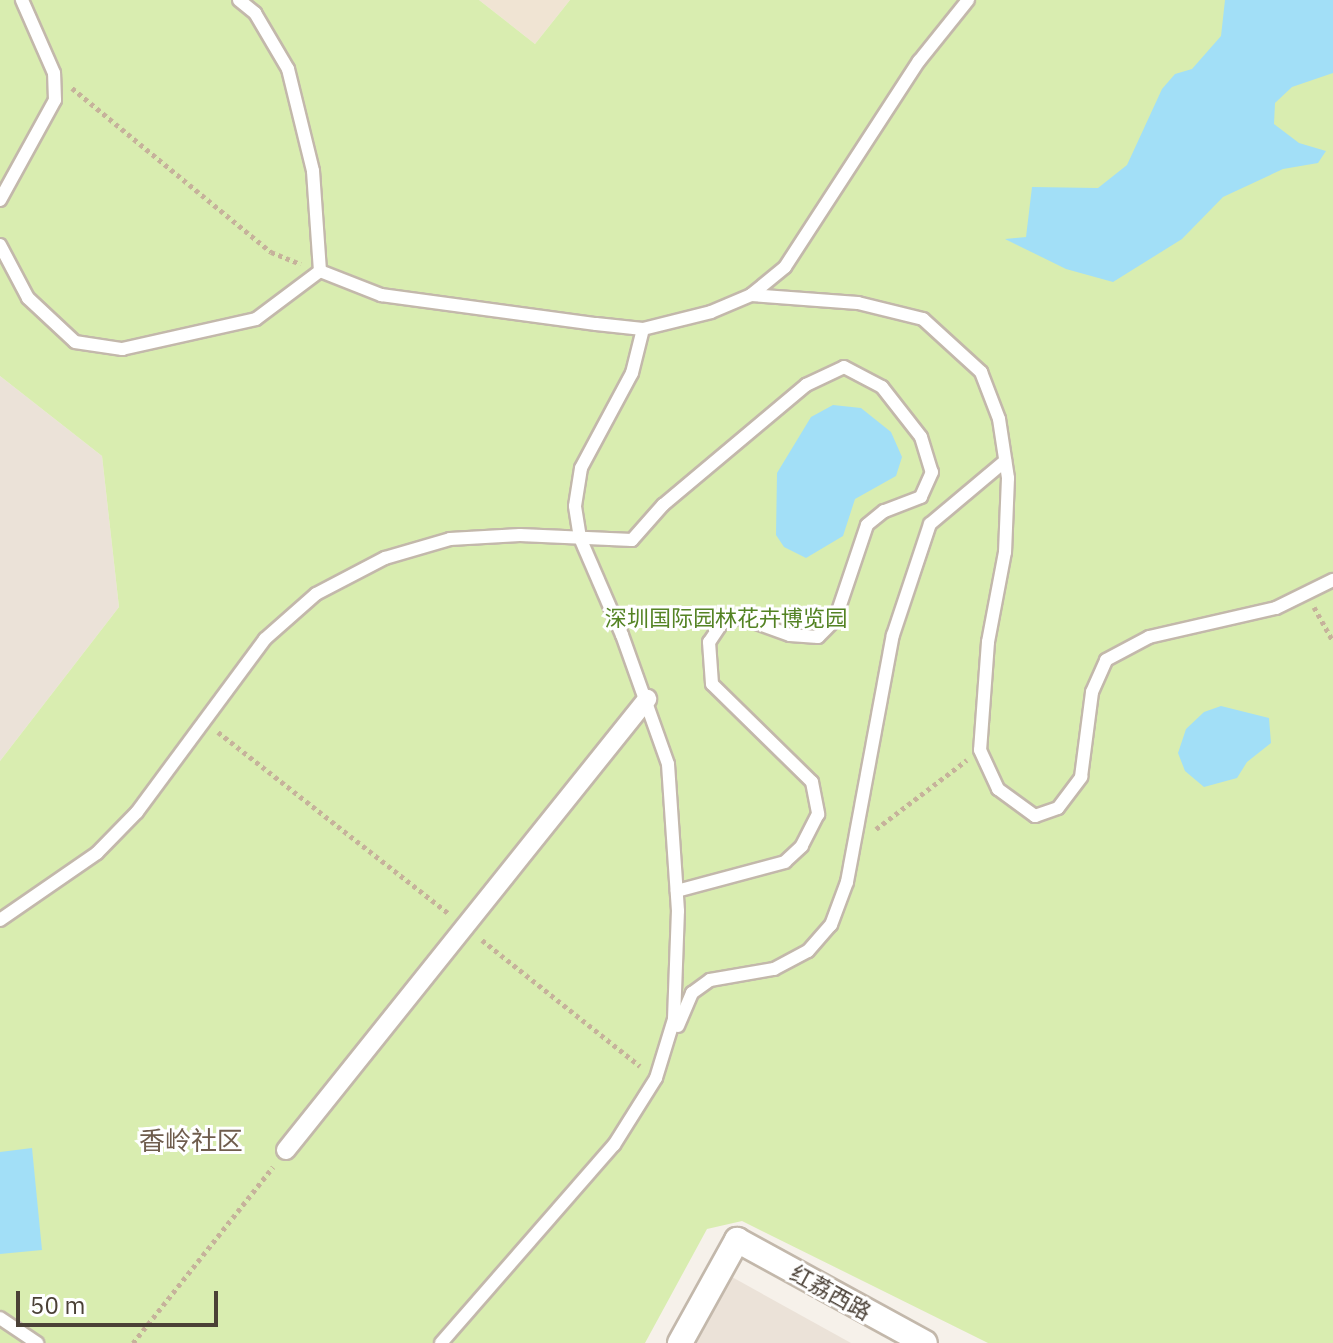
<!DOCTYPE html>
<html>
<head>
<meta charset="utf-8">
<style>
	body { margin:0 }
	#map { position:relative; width:1333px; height:1343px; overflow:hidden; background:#f6f1ea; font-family:"IBM Plex Sans","Noto Sans SC",sans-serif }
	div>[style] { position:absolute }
	.residential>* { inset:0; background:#ebe2d8 }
	.education>* { inset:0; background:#f0e4d3 }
	.green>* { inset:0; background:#d9edb0 }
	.water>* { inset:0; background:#a2dff7 }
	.path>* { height:5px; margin-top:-2.5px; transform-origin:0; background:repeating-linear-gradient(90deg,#c6b29b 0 4px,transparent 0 8px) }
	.roads { filter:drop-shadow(2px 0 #c3b8ab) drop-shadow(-2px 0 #c3b8ab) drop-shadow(0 2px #c3b8ab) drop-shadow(0 -2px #c3b8ab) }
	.service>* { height:12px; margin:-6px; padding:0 6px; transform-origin:6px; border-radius:6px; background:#fff }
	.pedestrian>* { height:18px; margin:-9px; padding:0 9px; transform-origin:9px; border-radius:9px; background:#fff }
	.minor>* { height:24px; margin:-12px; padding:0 12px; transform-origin:12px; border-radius:12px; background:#fff }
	span { translate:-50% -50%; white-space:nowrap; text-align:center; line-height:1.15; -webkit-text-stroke:6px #fff; paint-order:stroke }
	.park-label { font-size:22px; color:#548324 }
	.street-label { font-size:22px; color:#4b4137 }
	.quarter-label { font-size:26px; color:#6f5d4d }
	.scale { position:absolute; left:16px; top:1291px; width:202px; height:36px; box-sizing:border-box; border:4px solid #4b4137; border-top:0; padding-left:10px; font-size:24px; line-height:28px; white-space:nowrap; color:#4b4137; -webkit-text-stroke:6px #fff; paint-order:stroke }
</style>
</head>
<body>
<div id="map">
	<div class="residential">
		<div style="clip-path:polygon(0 376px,102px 456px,119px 607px,0 761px)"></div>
		<div style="clip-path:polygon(732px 1277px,851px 1343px,695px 1343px)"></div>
	</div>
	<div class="education">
		<div style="clip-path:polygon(479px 0,570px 0,535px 44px)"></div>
	</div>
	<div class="green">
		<div style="clip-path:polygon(0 0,479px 0,535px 44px,570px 0,1333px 0,1333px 1343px,988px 1343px,742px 1221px,707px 1229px,645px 1343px,0 1343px,0 761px,119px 607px,102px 456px,0 376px)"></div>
	</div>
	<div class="water">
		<div style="clip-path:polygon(1225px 0,1333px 0,1333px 73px,1292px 87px,1275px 103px,1274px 124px,1299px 143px,1326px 151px,1318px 163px,1283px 169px,1223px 197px,1182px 239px,1113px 282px,1066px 269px,1005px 239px,1026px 237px,1032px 187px,1098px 188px,1127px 165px,1162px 89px,1175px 74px,1192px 69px,1221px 36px)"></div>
		<div style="clip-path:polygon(833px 405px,861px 408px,891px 432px,902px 457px,896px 476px,855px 499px,843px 536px,806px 558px,784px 547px,776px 535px,777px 473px,811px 417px)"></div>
		<div style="clip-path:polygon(1221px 706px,1269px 718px,1271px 743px,1247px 762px,1237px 778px,1204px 787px,1185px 771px,1178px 753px,1186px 729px,1204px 712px)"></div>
		<div style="clip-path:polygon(32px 1148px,42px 1250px,0 1254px,0 1152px)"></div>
	</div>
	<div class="path">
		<div style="left:72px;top:88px;width:258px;rotate:39.5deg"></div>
		<div style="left:271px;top:252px;width:32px;rotate:22deg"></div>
		<div style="left:1314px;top:607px;width:39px;rotate:61deg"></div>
		<div style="left:218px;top:732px;width:294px;rotate:38.2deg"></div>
		<div style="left:876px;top:829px;width:114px;rotate:-37.2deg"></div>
		<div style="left:482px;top:940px;width:202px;rotate:38.6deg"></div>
		<div style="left:133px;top:1343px;width:225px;rotate:-51.5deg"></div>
	</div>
	<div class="roads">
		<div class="service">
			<div style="left:239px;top:0;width:21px;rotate:39deg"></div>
			<div style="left:255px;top:13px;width:65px;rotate:59.5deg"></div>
			<div style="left:288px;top:69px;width:105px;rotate:76.2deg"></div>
			<div style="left:313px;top:171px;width:100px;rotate:86deg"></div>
			<div style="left:0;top:200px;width:114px;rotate:-61.2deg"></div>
			<div style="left:55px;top:100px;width:27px;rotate:-92deg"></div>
			<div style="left:54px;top:73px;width:80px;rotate:-113.7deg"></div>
			<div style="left:0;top:245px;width:60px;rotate:62.2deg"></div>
			<div style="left:28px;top:298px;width:64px;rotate:43.1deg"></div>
			<div style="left:75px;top:342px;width:48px;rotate:8.5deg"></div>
			<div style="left:122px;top:349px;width:137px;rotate:-12.6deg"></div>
			<div style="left:256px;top:319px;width:80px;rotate:-36.9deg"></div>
			<div style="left:320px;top:271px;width:66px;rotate:21.5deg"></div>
			<div style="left:381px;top:295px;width:217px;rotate:7.7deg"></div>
			<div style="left:596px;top:324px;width:47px;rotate:6.1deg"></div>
			<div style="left:643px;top:329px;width:70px;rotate:-14deg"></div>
			<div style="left:711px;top:312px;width:43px;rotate:-23deg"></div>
			<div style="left:751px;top:295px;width:44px;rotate:-39.5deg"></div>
			<div style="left:785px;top:267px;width:246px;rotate:-57deg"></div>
			<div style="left:919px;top:61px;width:78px;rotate:-51.2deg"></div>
			<div style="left:751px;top:295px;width:107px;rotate:4.3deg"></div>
			<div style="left:858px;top:303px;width:67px;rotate:13.8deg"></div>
			<div style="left:923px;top:319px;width:79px;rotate:42.4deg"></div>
			<div style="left:981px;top:372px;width:50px;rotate:69deg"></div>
			<div style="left:999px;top:419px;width:60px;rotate:81.3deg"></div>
			<div style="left:1008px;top:478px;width:74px;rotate:92.3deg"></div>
			<div style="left:1005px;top:552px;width:92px;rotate:100.7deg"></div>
			<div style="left:988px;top:642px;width:108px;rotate:94.2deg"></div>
			<div style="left:980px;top:750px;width:43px;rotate:65.2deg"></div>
			<div style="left:998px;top:789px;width:46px;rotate:36.1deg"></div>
			<div style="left:1035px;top:816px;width:24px;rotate:-19deg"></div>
			<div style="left:1058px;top:808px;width:39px;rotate:-53deg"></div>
			<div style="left:1081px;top:777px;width:86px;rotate:-82.6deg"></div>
			<div style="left:1092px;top:692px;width:35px;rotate:-66deg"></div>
			<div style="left:1106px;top:660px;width:49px;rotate:-28.1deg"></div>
			<div style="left:1149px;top:637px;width:130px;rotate:-12.9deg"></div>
			<div style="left:1276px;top:608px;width:64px;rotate:-26.2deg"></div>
			<div style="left:0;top:920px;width:118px;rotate:-34.6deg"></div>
			<div style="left:97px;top:853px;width:57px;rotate:-45.7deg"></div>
			<div style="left:137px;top:812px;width:215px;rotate:-53.5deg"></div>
			<div style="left:265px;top:639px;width:68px;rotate:-41.4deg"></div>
			<div style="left:316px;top:594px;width:78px;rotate:-27.6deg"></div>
			<div style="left:385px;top:558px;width:68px;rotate:-16.3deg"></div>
			<div style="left:450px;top:539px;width:70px;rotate:-3.3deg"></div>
			<div style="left:520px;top:535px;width:112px;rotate:2.6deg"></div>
			<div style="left:632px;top:540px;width:47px;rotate:-48.5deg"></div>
			<div style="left:663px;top:505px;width:187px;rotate:-40deg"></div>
			<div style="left:806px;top:385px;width:42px;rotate:-25.3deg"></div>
			<div style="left:844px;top:367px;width:43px;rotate:27.8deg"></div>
			<div style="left:882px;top:387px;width:63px;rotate:52deg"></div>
			<div style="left:921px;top:437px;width:37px;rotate:73deg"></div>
			<div style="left:932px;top:472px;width:27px;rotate:114deg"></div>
			<div style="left:921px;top:497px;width:40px;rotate:159deg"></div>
			<div style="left:884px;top:511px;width:22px;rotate:141deg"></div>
			<div style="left:867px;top:525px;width:100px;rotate:108.6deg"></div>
			<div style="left:835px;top:620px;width:24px;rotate:135deg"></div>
			<div style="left:818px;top:637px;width:28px;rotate:-176deg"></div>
			<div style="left:790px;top:635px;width:53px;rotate:-160.2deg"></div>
			<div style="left:740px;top:617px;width:19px;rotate:162deg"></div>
			<div style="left:722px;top:623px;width:23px;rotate:124deg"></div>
			<div style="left:709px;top:642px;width:42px;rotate:85.9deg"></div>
			<div style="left:712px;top:684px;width:140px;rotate:44.4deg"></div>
			<div style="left:812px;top:782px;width:33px;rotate:79deg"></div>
			<div style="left:818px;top:814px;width:36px;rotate:117deg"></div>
			<div style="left:802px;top:846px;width:23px;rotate:137deg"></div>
			<div style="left:785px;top:862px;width:112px;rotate:165deg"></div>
			<div style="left:678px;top:1026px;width:36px;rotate:-67deg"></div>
			<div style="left:692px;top:993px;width:22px;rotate:-36deg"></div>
			<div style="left:710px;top:980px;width:65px;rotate:-9.8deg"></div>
			<div style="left:774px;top:969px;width:38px;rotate:-28deg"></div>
			<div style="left:808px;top:951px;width:35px;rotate:-49deg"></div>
			<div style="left:831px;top:925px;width:46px;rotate:-69.6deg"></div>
			<div style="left:847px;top:882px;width:251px;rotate:-79.5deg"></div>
			<div style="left:893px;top:635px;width:117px;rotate:-71.6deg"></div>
			<div style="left:930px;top:524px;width:98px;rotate:-40deg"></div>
			<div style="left:0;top:1318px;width:45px;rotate:34deg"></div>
			<div style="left:441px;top:1343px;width:263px;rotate:-48.9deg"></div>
			<div style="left:614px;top:1145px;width:79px;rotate:-57.9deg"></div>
			<div style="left:656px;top:1078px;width:62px;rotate:-73deg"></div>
			<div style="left:674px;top:1019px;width:108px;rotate:-87.9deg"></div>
			<div style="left:678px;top:911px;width:147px;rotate:-93.9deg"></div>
			<div style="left:668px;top:764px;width:137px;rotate:-109.6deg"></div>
			<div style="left:622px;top:635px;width:106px;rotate:-113.4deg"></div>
			<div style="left:580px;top:538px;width:32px;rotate:-99deg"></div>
			<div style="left:575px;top:506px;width:38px;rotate:-81deg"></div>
			<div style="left:581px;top:468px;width:108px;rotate:-61.8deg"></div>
			<div style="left:632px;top:373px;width:45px;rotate:-76deg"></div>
		</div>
		<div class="pedestrian">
			<div style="left:286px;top:1150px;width:578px;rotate:-51.32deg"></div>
		</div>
		<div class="minor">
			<div style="left:680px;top:1343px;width:118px;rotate:-61deg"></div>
			<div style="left:737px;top:1240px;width:214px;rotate:28.7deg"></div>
		</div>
	</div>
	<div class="park-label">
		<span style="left:726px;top:618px">深圳国际园林花卉博览园</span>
	</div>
	<div class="street-label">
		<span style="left:831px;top:1292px;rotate:29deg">红荔西路</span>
	</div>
	<div class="quarter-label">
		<span style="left:191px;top:1141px">香岭社区</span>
	</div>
	<div class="scale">50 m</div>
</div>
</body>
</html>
